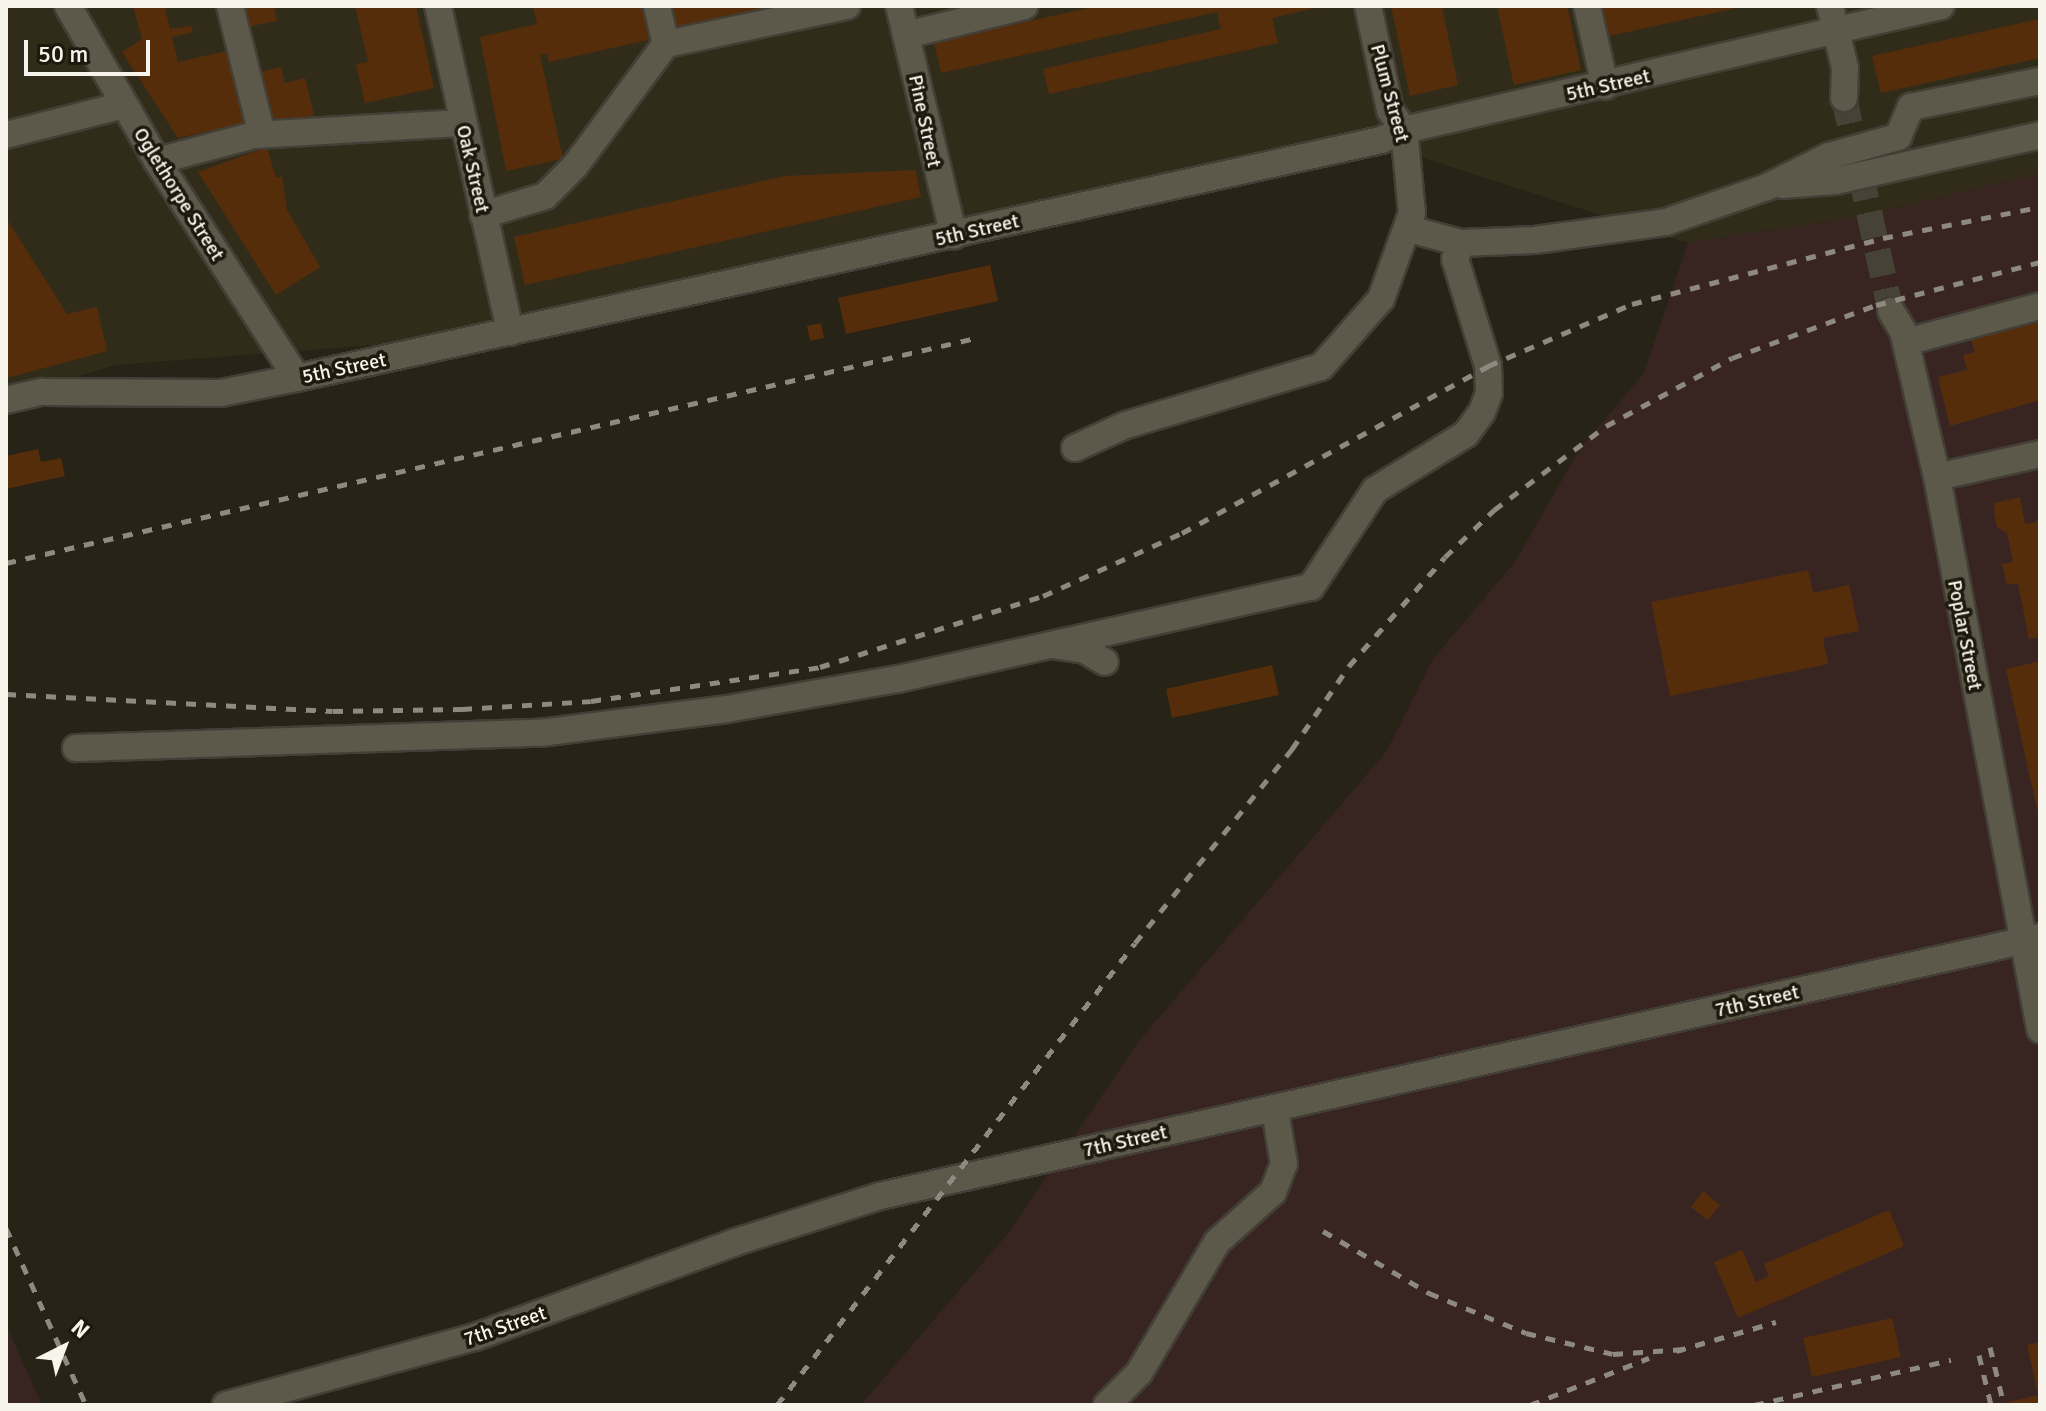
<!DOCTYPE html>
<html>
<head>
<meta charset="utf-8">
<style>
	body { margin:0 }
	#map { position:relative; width:2046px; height:1411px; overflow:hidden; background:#272316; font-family:Signika,sans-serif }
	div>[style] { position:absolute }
	.built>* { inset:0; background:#312c19 }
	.industrial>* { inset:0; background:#382522 }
	.building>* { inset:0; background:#562d0b }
	.minor-tunnel>* { height:26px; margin-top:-13px; transform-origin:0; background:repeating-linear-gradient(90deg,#464236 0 26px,transparent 0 39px) }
	.roads { filter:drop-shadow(2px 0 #433f36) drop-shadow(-2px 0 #433f36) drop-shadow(0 2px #433f36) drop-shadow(0 -2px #433f36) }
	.minor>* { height:26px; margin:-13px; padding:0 13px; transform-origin:13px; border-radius:13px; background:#5c584a }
	.rail>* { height:5px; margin-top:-2.5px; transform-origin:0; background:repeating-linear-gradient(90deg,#8e8a80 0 10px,transparent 0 20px) }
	span { translate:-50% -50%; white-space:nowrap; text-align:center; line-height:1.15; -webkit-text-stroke:7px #1d190d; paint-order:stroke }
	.street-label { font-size:20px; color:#f7f4ec }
	.frame { position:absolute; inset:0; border:8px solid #f7f4ec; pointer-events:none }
	.north { position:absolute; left:24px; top:1307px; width:80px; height:80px; -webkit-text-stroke:6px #1d190d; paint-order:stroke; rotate:42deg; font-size:22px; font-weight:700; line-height:32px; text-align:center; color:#f7f4ec }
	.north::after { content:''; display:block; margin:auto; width:28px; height:36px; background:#f7f4ec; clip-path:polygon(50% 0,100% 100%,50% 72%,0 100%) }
	.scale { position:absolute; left:24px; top:40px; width:126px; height:36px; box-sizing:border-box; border:4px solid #f7f4ec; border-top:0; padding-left:10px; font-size:24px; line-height:28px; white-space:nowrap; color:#f7f4ec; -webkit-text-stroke:6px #1d190d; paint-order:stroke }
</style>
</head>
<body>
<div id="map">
	<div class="built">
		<div style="clip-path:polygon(6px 6px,2040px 6px,2040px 173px,1867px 215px,1688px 243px,1374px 142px,580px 329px,115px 365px,6px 399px)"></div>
	</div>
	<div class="industrial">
		<div style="clip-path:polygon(2040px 173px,2040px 1405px,861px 1405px,1010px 1231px,1139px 1041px,1386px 752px,1433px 659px,1515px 562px,1579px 450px,1644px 373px,1688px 243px,1867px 215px)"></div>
		<div style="clip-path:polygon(6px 1324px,42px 1405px,6px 1405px)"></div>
	</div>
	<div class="building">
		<div style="clip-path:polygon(133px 6px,172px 6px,165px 9px,170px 29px,191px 26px,193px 32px,172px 37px,178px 62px,235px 49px,251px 122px,178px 138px,122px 52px,142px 39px)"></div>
		<div style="clip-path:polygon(238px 6px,274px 6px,277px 21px,242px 28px)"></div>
		<div style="clip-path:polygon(355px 6px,416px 6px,434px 88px,365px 103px,356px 64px,368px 62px)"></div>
		<div style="clip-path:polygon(533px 6px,650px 6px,657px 38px,549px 62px,547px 54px,540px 55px,563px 159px,506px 171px,480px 37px,537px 24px)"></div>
		<div style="clip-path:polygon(665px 6px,798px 6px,670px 29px)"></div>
		<div style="clip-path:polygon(1098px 6px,1319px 6px,1319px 7px,1272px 18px,1278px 43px,1049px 94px,1043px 69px,1221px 29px,1217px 12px,941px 73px,934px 42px)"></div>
		<div style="clip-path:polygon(1391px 6px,1442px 6px,1458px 85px,1410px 96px)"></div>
		<div style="clip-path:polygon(1497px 6px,1567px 6px,1581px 70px,1514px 85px)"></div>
		<div style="clip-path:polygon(1598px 6px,1741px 6px,1741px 7px,1605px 37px)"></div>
		<div style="clip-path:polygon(2040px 19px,2040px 58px,1881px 93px,1872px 56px)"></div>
		<div style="clip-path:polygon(281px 67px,285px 83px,305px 78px,314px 115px,264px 126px,252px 74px)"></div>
		<div style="clip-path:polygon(267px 147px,276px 178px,282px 176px,287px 210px,320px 267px,276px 295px,198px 172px)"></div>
		<div style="clip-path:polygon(915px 170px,921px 197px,525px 285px,514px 237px,785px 176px)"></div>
		<div style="clip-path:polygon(6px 218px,67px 314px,97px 307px,107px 351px,7px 378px)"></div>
		<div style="clip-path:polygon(990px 265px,998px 301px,846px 334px,838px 298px)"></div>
		<div style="clip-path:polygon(2040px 322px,2040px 400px,1950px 426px,1938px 377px,1967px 370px,1963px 355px,1975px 352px,1971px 339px)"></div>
		<div style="clip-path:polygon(821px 323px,824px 338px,810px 341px,807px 326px)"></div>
		<div style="clip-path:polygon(38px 449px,41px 462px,61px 458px,65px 476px,6px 489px,6px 456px)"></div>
		<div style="clip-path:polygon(2020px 497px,2025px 524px,2036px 522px,2040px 514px,2040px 637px,2029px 639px,2018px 583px,2007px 585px,2002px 564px,2013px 562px,2007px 533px,1997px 527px,1994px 512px,1995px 503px)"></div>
		<div style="clip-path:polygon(1808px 570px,1813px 593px,1849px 585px,1859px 631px,1823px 638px,1828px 664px,1670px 696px,1651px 602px)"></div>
		<div style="clip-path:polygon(2040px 661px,2040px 818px,2039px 818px,2006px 669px)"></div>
		<div style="clip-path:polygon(1272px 665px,1279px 695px,1172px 718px,1166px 689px)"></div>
		<div style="clip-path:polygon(1703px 1191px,1720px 1205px,1708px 1220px,1691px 1207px)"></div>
		<div style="clip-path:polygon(1889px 1210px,1904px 1246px,1738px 1318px,1714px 1262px,1742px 1250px,1756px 1282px,1769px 1276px,1764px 1264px)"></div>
		<div style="clip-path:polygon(1892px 1318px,1901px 1357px,1812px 1377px,1803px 1338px)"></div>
		<div style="clip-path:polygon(2040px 1342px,2040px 1405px,1997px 1405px,2038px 1395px,2027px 1345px)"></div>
	</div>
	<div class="minor-tunnel">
		<div style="left:1844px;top:98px;width:218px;rotate:77.6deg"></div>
	</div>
	<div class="roads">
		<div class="minor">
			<div style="left:68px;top:6px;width:179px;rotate:60.1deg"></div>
			<div style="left:157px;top:161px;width:258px;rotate:57.2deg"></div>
			<div style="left:230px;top:6px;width:132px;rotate:76deg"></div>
			<div style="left:438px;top:6px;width:334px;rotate:77.5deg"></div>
			<div style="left:657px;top:6px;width:39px;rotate:77deg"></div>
			<div style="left:899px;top:6px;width:236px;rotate:76.6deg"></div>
			<div style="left:1587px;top:6px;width:82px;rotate:77.3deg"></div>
			<div style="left:1830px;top:6px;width:64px;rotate:76.4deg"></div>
			<div style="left:1845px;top:68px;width:30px;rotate:92deg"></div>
			<div style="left:906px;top:35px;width:122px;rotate:-13.7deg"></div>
			<div style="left:6px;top:135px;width:122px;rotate:-14.3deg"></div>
			<div style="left:157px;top:161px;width:101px;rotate:-14.9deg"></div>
			<div style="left:255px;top:135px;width:207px;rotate:-3.3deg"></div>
			<div style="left:1782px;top:185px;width:53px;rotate:-4.3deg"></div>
			<div style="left:1835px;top:181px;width:210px;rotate:-12.6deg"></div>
			<div style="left:483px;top:215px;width:65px;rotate:-17deg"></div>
			<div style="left:545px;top:196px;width:42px;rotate:-45deg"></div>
			<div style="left:575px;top:166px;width:152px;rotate:-53.3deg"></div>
			<div style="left:666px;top:44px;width:185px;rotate:-11.9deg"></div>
			<div style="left:1409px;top:229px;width:54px;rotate:15.1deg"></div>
			<div style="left:1461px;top:243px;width:74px;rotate:-2.3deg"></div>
			<div style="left:1535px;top:240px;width:132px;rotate:-7.8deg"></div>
			<div style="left:1666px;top:222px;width:107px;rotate:-19.1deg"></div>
			<div style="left:1767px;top:187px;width:69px;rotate:-26.6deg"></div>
			<div style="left:1829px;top:156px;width:72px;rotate:-15.4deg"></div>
			<div style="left:1898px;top:137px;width:33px;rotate:-67deg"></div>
			<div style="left:1911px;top:107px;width:132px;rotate:-11.4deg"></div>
			<div style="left:1891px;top:311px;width:23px;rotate:59deg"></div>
			<div style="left:1903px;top:331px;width:150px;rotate:76.9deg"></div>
			<div style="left:1937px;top:477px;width:562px;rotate:79.43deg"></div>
			<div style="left:1906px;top:342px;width:139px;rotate:-15deg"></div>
			<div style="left:6px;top:400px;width:37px;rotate:-13deg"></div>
			<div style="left:42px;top:392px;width:179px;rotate:0.3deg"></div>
			<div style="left:221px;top:393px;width:77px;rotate:-11.2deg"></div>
			<div style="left:297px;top:378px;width:1110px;rotate:-12.38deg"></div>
			<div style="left:1381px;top:140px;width:25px;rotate:-23deg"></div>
			<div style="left:1404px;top:130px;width:551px;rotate:-13deg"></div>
			<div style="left:1075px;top:448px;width:56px;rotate:-24.3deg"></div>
			<div style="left:1126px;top:425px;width:203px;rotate:-16.6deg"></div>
			<div style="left:1321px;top:367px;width:91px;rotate:-48.6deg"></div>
			<div style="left:1381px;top:299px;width:91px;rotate:-70.2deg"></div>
			<div style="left:1412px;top:213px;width:83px;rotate:-95.5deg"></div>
			<div style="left:1404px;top:130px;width:24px;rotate:-125deg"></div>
			<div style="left:1390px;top:110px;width:106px;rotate:-101.9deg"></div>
			<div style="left:1937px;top:477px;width:106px;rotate:-12.6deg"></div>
			<div style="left:1058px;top:646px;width:27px;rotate:8deg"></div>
			<div style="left:1085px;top:650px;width:23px;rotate:31deg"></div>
			<div style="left:76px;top:748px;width:464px;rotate:-1.9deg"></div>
			<div style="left:540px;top:733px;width:189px;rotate:-7.3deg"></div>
			<div style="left:727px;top:709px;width:174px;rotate:-10deg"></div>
			<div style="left:898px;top:679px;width:423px;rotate:-12.6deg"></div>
			<div style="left:1311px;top:587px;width:116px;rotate:-56.6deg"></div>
			<div style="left:1375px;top:490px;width:107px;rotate:-31.6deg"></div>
			<div style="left:1466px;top:434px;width:27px;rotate:-54deg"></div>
			<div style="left:1482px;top:412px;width:20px;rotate:-70deg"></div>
			<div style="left:1489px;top:393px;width:27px;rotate:-92deg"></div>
			<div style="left:1488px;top:366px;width:112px;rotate:-107.1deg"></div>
			<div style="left:1455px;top:259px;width:17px;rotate:-69deg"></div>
			<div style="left:226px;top:1405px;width:258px;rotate:-15.3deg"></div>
			<div style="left:475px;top:1337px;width:275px;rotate:-20deg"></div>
			<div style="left:733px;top:1243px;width:154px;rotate:-17.7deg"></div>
			<div style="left:880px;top:1196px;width:1189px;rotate:-12.59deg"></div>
			<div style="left:1107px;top:1405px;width:45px;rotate:-45deg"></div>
			<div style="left:1139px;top:1373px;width:152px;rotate:-59.2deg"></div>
			<div style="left:1217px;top:1242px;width:75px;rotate:-41.8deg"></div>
			<div style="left:1273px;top:1192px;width:30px;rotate:-69deg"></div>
			<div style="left:1284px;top:1164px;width:55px;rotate:-99.5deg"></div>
		</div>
	</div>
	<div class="rail">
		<div style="left:6px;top:563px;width:996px;rotate:-13.06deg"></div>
		<div style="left:6px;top:694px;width:327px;rotate:3deg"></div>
		<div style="left:333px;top:711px;width:129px;rotate:-0.9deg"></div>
		<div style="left:462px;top:709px;width:129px;rotate:-3.5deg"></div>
		<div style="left:591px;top:701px;width:232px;rotate:-8.4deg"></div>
		<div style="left:820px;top:667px;width:234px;rotate:-17.7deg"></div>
		<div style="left:1043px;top:596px;width:153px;rotate:-24.4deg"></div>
		<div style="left:1182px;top:533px;width:349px;rotate:-28.6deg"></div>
		<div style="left:1488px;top:366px;width:157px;rotate:-23.3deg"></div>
		<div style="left:1632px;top:304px;width:260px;rotate:-14.7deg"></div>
		<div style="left:1883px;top:238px;width:160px;rotate:-11.2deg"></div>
		<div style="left:6px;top:1228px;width:194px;rotate:65.7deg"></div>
		<div style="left:1323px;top:1231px;width:123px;rotate:30.3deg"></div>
		<div style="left:1429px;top:1293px;width:105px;rotate:22.4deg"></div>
		<div style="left:1526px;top:1333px;width:89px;rotate:13.6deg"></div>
		<div style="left:1613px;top:1354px;width:72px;rotate:-4deg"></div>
		<div style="left:1990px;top:1347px;width:60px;rotate:76.4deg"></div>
		<div style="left:1676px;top:1351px;width:104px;rotate:-16.2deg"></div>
		<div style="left:1979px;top:1355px;width:51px;rotate:76.5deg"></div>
		<div style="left:777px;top:1405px;width:584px;rotate:-52.23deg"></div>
		<div style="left:1135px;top:943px;width:250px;rotate:-51deg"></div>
		<div style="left:1292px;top:749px;width:101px;rotate:-55.5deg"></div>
		<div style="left:1349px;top:666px;width:145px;rotate:-48.6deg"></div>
		<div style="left:1445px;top:557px;width:68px;rotate:-43.8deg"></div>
		<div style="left:1494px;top:510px;width:140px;rotate:-36.9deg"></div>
		<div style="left:1606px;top:426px;width:143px;rotate:-28.4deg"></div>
		<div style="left:1732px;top:358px;width:153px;rotate:-20.2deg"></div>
		<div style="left:1876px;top:305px;width:170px;rotate:-14.7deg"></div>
		<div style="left:1530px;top:1405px;width:128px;rotate:-21.6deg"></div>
		<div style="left:1754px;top:1405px;width:202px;rotate:-12.9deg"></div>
	</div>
	<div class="street-label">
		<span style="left:1608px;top:85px;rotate:-13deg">5th Street</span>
		<span style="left:1390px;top:93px;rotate:75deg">Plum Street</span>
		<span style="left:925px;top:121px;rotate:78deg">Pine Street</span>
		<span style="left:473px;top:169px;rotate:77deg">Oak Street</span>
		<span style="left:179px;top:194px;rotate:58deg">Oglethorpe Street</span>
		<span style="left:977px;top:230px;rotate:-13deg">5th Street</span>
		<span style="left:344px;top:368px;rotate:-12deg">5th Street</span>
		<span style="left:1965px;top:635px;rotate:79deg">Poplar Street</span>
		<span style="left:1757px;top:1001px;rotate:-13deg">7th Street</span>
		<span style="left:1125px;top:1141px;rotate:-13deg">7th Street</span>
		<span style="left:505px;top:1326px;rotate:-19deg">7th Street</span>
	</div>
	<div class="frame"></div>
	<div class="north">N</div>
	<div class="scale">50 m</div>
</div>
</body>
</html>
